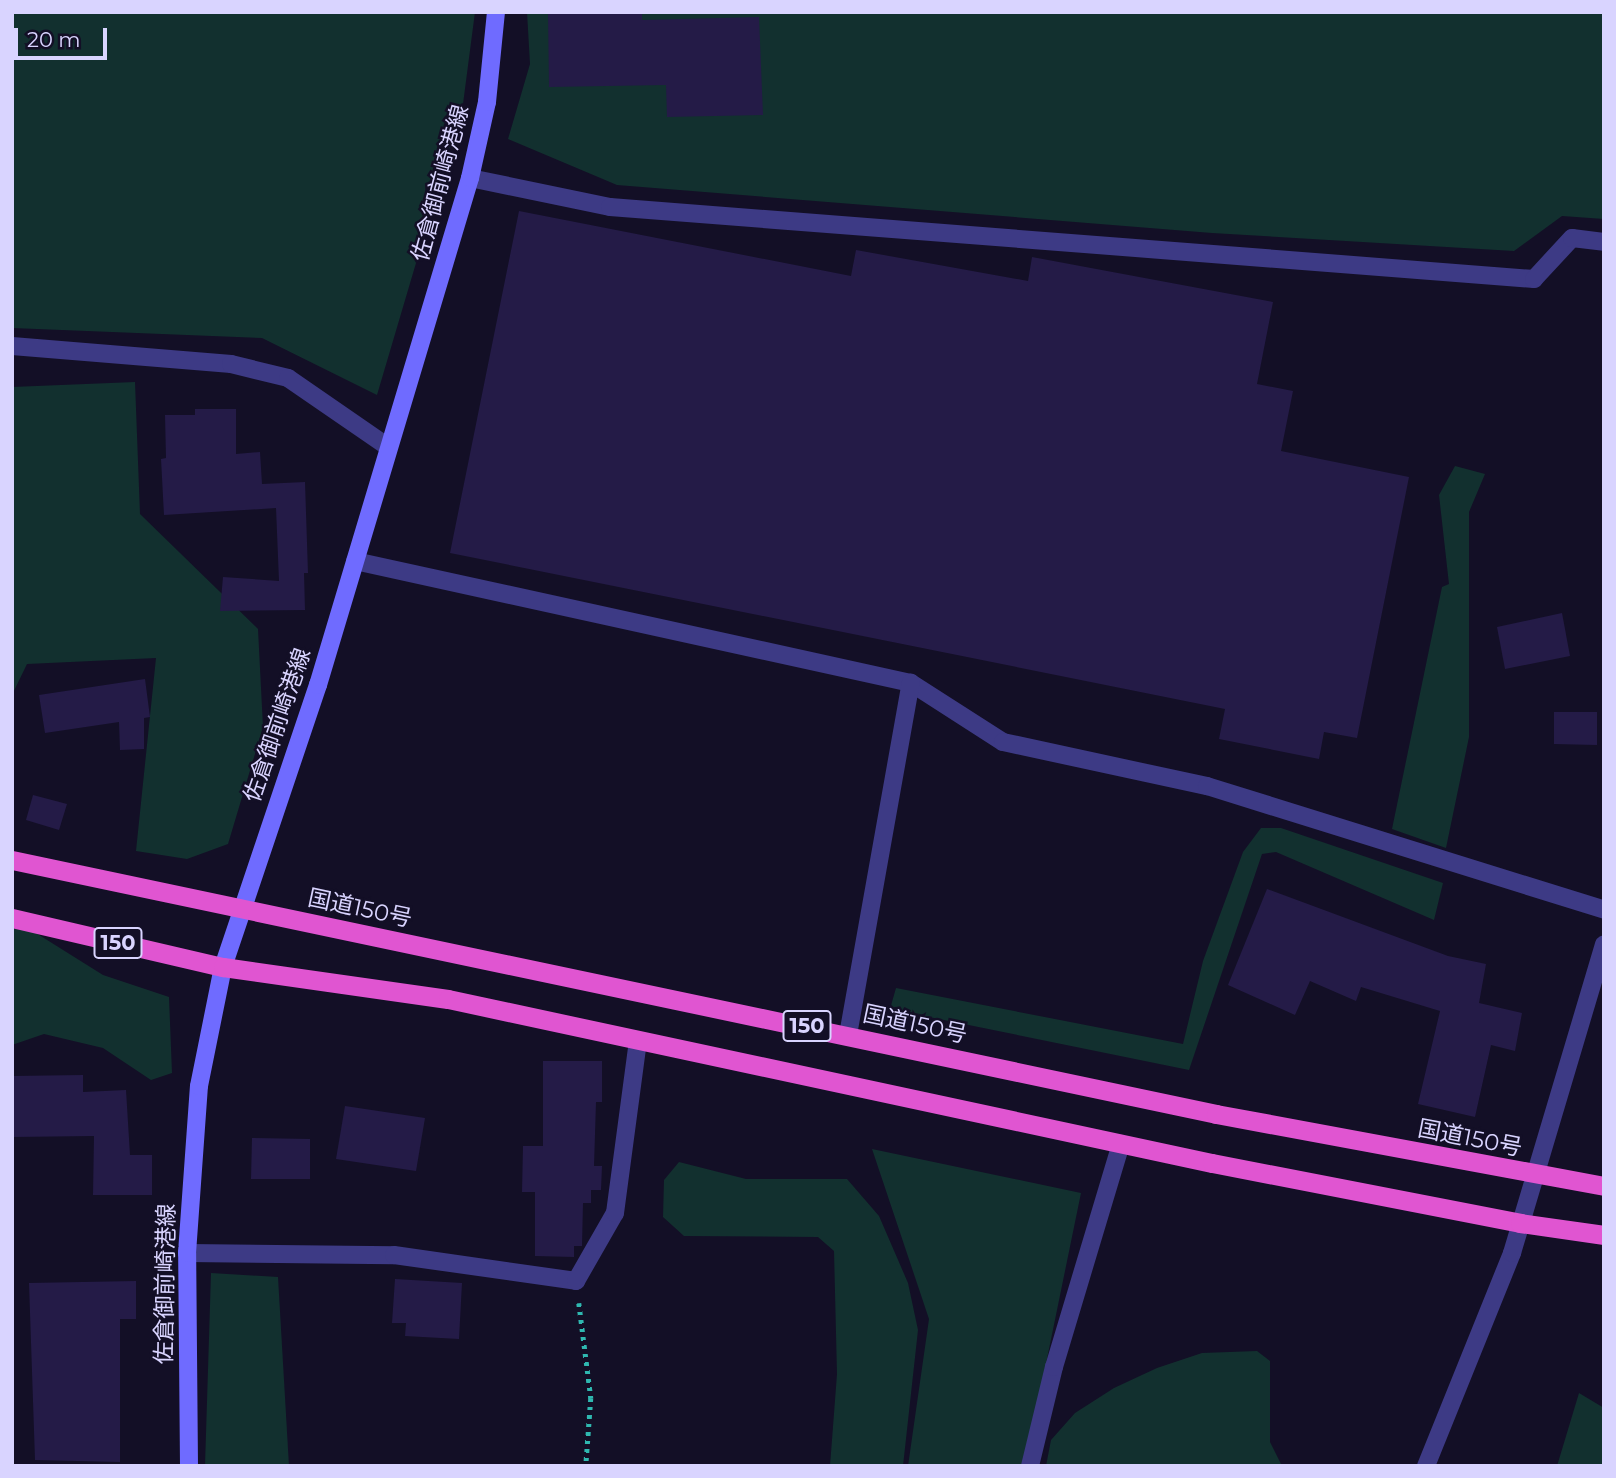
<!DOCTYPE html>
<html>
<head>
<meta charset="utf-8">
<style>
	body { margin:0 }
	#map { position:relative; width:1616px; height:1478px; overflow:hidden; background:#130f26; font-family:Montserrat,"Noto Sans JP",sans-serif }
	div>[style] { position:absolute }
	.green>* { inset:0; background:#12302f }
	.building>* { inset:0; background:#241b47 }
	.path>* { height:4.5px; margin-top:-2.25px; transform-origin:0; background:repeating-linear-gradient(90deg,#2fb8b0 0 3.5px,transparent 0 8.5px) }
	.service>* { height:18px; margin:-9px; padding:0 9px; transform-origin:9px; border-radius:9px; background:#3d3a85 }
	.minor>* { height:18px; margin:-9px; padding:0 9px; transform-origin:9px; border-radius:9px; background:#3d3a85 }
	.secondary>* { height:18px; margin:-9px; padding:0 9px; transform-origin:9px; border-radius:9px; background:#6f6bff }
	.trunk>* { height:19px; margin:-9.5px; padding:0 9.5px; transform-origin:9.5px; border-radius:9.5px; background:#e055d1 }
	span { translate:-50% -50%; white-space:nowrap; text-align:center; line-height:1.15; -webkit-text-stroke:5px #130f26; paint-order:stroke }
	.shield-label span { padding:2px 5px; background:#130f26; border:2px solid; border-radius:5px; -webkit-text-stroke-width:0 }
	.shield-label { font-size:21px; color:#d9d4ff; font-weight:700 }
	.street-label { font-size:23px; color:#d9d4ff }
	.frame { position:absolute; inset:0; border:14px solid #d9d4ff; pointer-events:none }
	.scale { position:absolute; left:14px; top:28px; width:93px; height:32px; box-sizing:border-box; border:4px solid #d9d4ff; border-top:0; padding-left:9px; font-size:21px; line-height:24px; white-space:nowrap; color:#d9d4ff; -webkit-text-stroke:5px #130f26; paint-order:stroke }
</style>
</head>
<body>
<div id="map">
	<div class="green">
		<div style="clip-path:polygon(12px 12px,475px 12px,463px 104px,377px 395px,262px 338px,12px 328px)"></div>
		<div style="clip-path:polygon(527px 12px,1604px 12px,1604px 219px,1562px 216px,1514px 251px,1212px 233px,617px 185px,508px 139px,530px 64px)"></div>
		<div style="clip-path:polygon(135px 382px,140px 514px,258px 629px,263px 727px,228px 844px,187px 859px,136px 851px,156px 658px,27px 664px,12px 695px,12px 387px)"></div>
		<div style="clip-path:polygon(1455px 466px,1485px 474px,1469px 512px,1469px 737px,1446px 848px,1392px 829px,1442px 587px,1449px 584px,1439px 495px)"></div>
		<div style="clip-path:polygon(1261px 828px,1281px 828px,1443px 883px,1434px 920px,1276px 852px,1262px 854px,1189px 1070px,890px 1009px,896px 988px,1183px 1044px,1203px 961px,1243px 852px)"></div>
		<div style="clip-path:polygon(12px 918px,103px 975px,169px 997px,172px 1073px,151px 1080px,103px 1048px,44px 1034px,12px 1045px)"></div>
		<div style="clip-path:polygon(872px 1149px,1081px 1193px,1025px 1466px,908px 1466px,929px 1319px)"></div>
		<div style="clip-path:polygon(679px 1162px,746px 1179px,847px 1179px,879px 1216px,908px 1283px,918px 1330px,903px 1466px,830px 1466px,837px 1374px,834px 1251px,818px 1237px,684px 1236px,663px 1217px,664px 1180px)"></div>
		<div style="clip-path:polygon(211px 1273px,278px 1277px,289px 1466px,205px 1466px)"></div>
		<div style="clip-path:polygon(1257px 1351px,1270px 1361px,1270px 1442px,1282px 1466px,1046px 1466px,1051px 1440px,1075px 1413px,1114px 1388px,1157px 1368px,1202px 1353px)"></div>
		<div style="clip-path:polygon(1579px 1393px,1604px 1408px,1604px 1466px,1557px 1466px)"></div>
	</div>
	<div class="building">
		<div style="clip-path:polygon(548px 12px,642px 12px,642px 20px,759px 17px,763px 115px,667px 117px,666px 85px,549px 87px)"></div>
		<div style="clip-path:polygon(519px 211px,851px 276px,856px 250px,1028px 281px,1032px 257px,1273px 302px,1257px 384px,1293px 391px,1281px 451px,1409px 477px,1357px 738px,1324px 732px,1319px 759px,1219px 739px,1225px 709px,450px 553px)"></div>
		<div style="clip-path:polygon(195px 409px,236px 409px,236px 454px,260px 452px,262px 484px,305px 482px,308px 573px,304px 573px,305px 610px,220px 611px,223px 577px,279px 581px,276px 508px,164px 515px,161px 459px,166px 458px,165px 415px,195px 415px)"></div>
		<div style="clip-path:polygon(1562px 613px,1570px 656px,1505px 669px,1497px 627px)"></div>
		<div style="clip-path:polygon(145px 679px,150px 717px,144px 718px,144px 749px,120px 750px,119px 722px,45px 733px,39px 695px)"></div>
		<div style="clip-path:polygon(1554px 712px,1597px 712px,1597px 745px,1554px 744px)"></div>
		<div style="clip-path:polygon(33px 795px,67px 804px,59px 830px,26px 820px)"></div>
		<div style="clip-path:polygon(1267px 889px,1448px 956px,1486px 964px,1479px 1003px,1522px 1013px,1515px 1051px,1491px 1045px,1475px 1117px,1418px 1104px,1440px 1011px,1361px 987px,1356px 1001px,1310px 981px,1295px 1015px,1228px 985px)"></div>
		<div style="clip-path:polygon(543px 1061px,602px 1061px,602px 1102px,596px 1102px,594px 1166px,602px 1166px,601px 1190px,591px 1190px,591px 1203px,583px 1203px,582px 1246px,574px 1246px,574px 1257px,535px 1256px,535px 1192px,522px 1192px,523px 1146px,543px 1146px)"></div>
		<div style="clip-path:polygon(83px 1075px,83px 1092px,126px 1090px,130px 1155px,152px 1155px,152px 1195px,93px 1195px,94px 1136px,12px 1137px,12px 1076px)"></div>
		<div style="clip-path:polygon(345px 1106px,425px 1118px,416px 1171px,336px 1159px)"></div>
		<div style="clip-path:polygon(252px 1138px,310px 1139px,310px 1179px,251px 1179px)"></div>
		<div style="clip-path:polygon(395px 1279px,462px 1283px,459px 1339px,405px 1336px,406px 1323px,392px 1323px)"></div>
		<div style="clip-path:polygon(136px 1281px,136px 1319px,120px 1319px,120px 1462px,35px 1460px,29px 1283px)"></div>
	</div>
	<div class="path">
		<div style="left:579px;top:1303px;width:96px;rotate:82.8deg"></div>
		<div style="left:591px;top:1398px;width:68px;rotate:94.2deg"></div>
	</div>
	<div class="service">
		<div style="left:355px;top:561px;width:569px;rotate:12.38deg"></div>
		<div style="left:911px;top:683px;width:109px;rotate:32.7deg"></div>
		<div style="left:1003px;top:742px;width:209px;rotate:12.2deg"></div>
		<div style="left:1207px;top:786px;width:416px;rotate:17.3deg"></div>
		<div style="left:848px;top:1035px;width:358px;rotate:-79.9deg"></div>
		<div style="left:1030px;top:1466px;width:102px;rotate:-76.4deg"></div>
		<div style="left:1054px;top:1367px;width:233px;rotate:-73.3deg"></div>
	</div>
	<div class="minor">
		<div style="left:470px;top:178px;width:143px;rotate:11.7deg"></div>
		<div style="left:610px;top:207px;width:927px;rotate:4.46deg"></div>
		<div style="left:1534px;top:279px;width:56px;rotate:-47.2deg"></div>
		<div style="left:1572px;top:238px;width:32px;rotate:7deg"></div>
		<div style="left:12px;top:346px;width:220px;rotate:4.7deg"></div>
		<div style="left:231px;top:364px;width:59px;rotate:13.8deg"></div>
		<div style="left:288px;top:378px;width:121px;rotate:34.6deg"></div>
		<div style="left:187px;top:1253px;width:207px;rotate:0.6deg"></div>
		<div style="left:394px;top:1255px;width:184px;rotate:8.1deg"></div>
		<div style="left:576px;top:1281px;width:78px;rotate:-60.2deg"></div>
		<div style="left:615px;top:1213px;width:174px;rotate:-82.4deg"></div>
		<div style="left:1426px;top:1466px;width:230px;rotate:-68deg"></div>
		<div style="left:1512px;top:1253px;width:322px;rotate:-73.4deg"></div>
	</div>
	<div class="secondary">
		<div style="left:189px;top:1466px;width:213px;rotate:-90.5deg"></div>
		<div style="left:187px;top:1253px;width:167px;rotate:-85.9deg"></div>
		<div style="left:199px;top:1086px;width:121px;rotate:-78.6deg"></div>
		<div style="left:223px;top:967px;width:298px;rotate:-71.4deg"></div>
		<div style="left:318px;top:685px;width:529px;rotate:-73.31deg"></div>
		<div style="left:470px;top:178px;width:78px;rotate:-77.4deg"></div>
		<div style="left:487px;top:102px;width:90px;rotate:-84.3deg"></div>
	</div>
	<div class="trunk">
		<div style="left:12px;top:860px;width:1231px;rotate:11.91deg"></div>
		<div style="left:1216px;top:1114px;width:395px;rotate:10.5deg"></div>
		<div style="left:12px;top:918px;width:217px;rotate:13.1deg"></div>
		<div style="left:223px;top:967px;width:227px;rotate:8.1deg"></div>
		<div style="left:448px;top:999px;width:781px;rotate:12.12deg"></div>
		<div style="left:1212px;top:1163px;width:314px;rotate:11deg"></div>
		<div style="left:1520px;top:1223px;width:85px;rotate:8.1deg"></div>
	</div>
	<div class="shield-label">
		<span style="left:118px;top:943px">150</span>
		<span style="left:807px;top:1026px">150</span>
	</div>
	<div class="street-label">
		<span style="left:440px;top:183px;rotate:-75deg">佐倉御前崎港線</span>
		<span style="left:277px;top:725px;rotate:-71deg">佐倉御前崎港線</span>
		<span style="left:360px;top:908px;rotate:12deg">国道150号</span>
		<span style="left:915px;top:1024px;rotate:12deg">国道150号</span>
		<span style="left:1470px;top:1138px;rotate:11deg">国道150号</span>
		<span style="left:165px;top:1284px;rotate:-89deg">佐倉御前崎港線</span>
	</div>
	<div class="frame"></div>
	<div class="scale">20 m</div>
</div>
</body>
</html>
